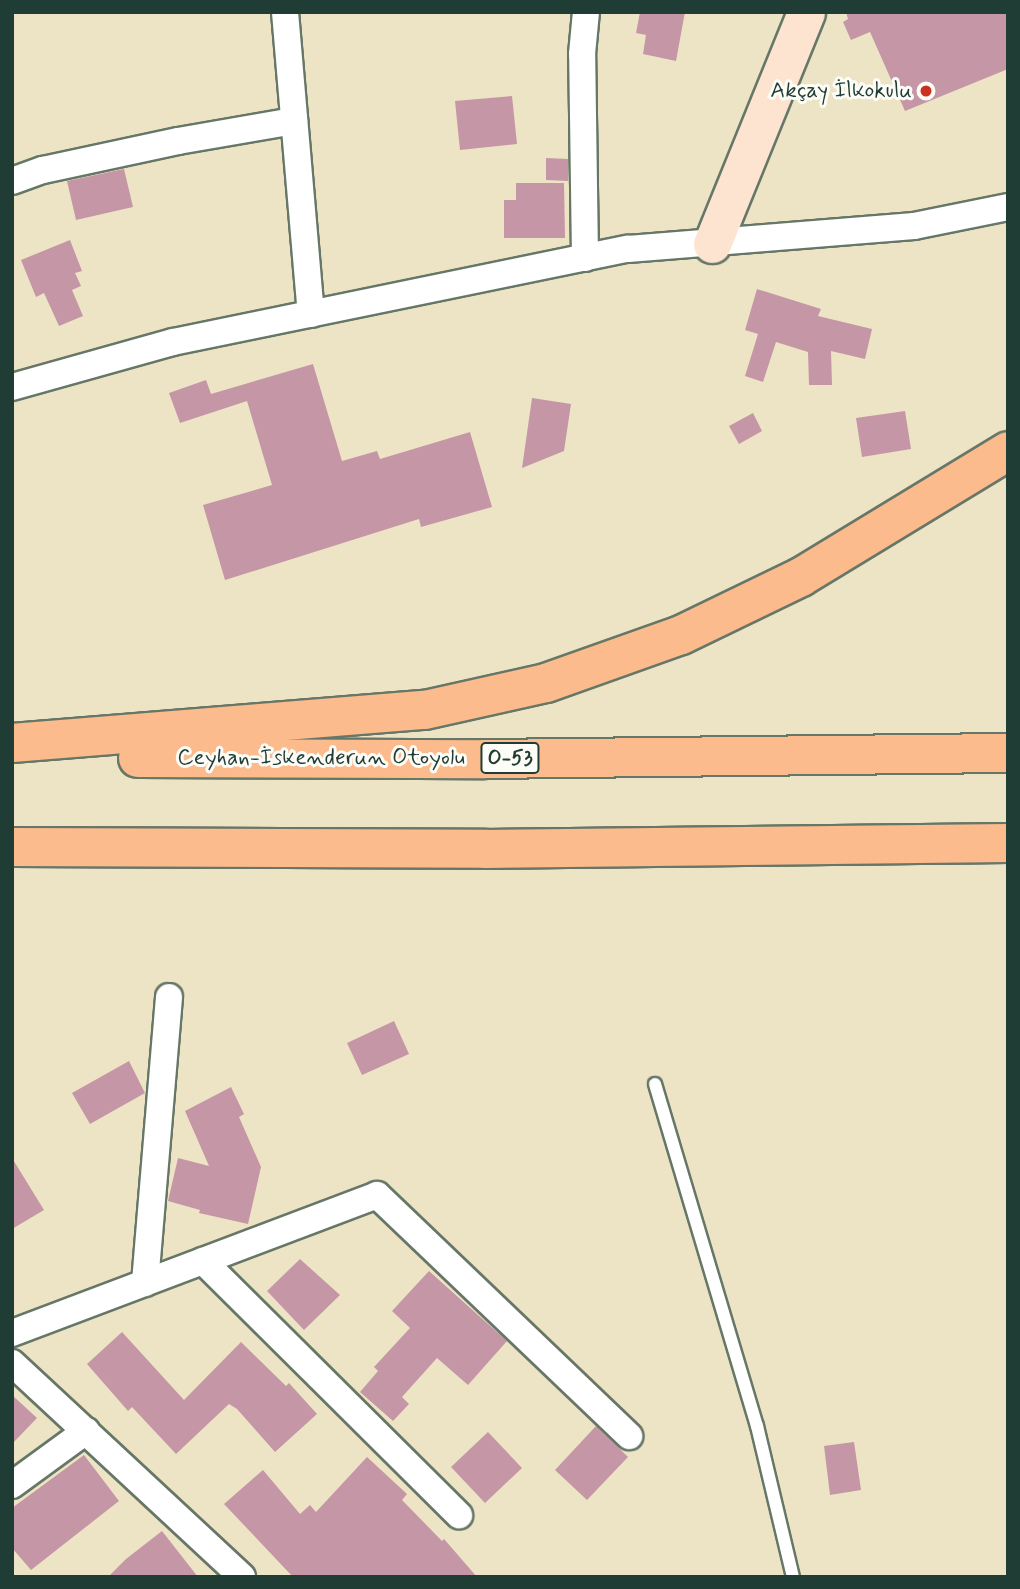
<!DOCTYPE html>
<html>
<head>
<meta charset="utf-8">
<style>
	body { margin:0 }
	#map { position:relative; width:1020px; height:1589px; overflow:hidden; background:#ede4c6; font-family:Mynerve,sans-serif }
	div>[style] { position:absolute }
	.building>* { inset:0; background:#c596a6 }
	.roads { filter:drop-shadow(2px 0 #677767) drop-shadow(-2px 0 #677767) drop-shadow(0 2px #677767) drop-shadow(0 -2px #677767) }
	.lane>* { height:12px; margin:-6px; padding:0 6px; transform-origin:6px; border-radius:6px; background:#fff }
	.street>* { height:26px; margin:-13px; padding:0 13px; transform-origin:13px; border-radius:13px; background:#fff }
	.secondary>* { height:37px; margin:-18.5px; padding:0 18.5px; transform-origin:18.5px; border-radius:18.5px; background:#fde4d1 }
	.highway>* { height:38px; margin:-19px; padding:0 19px; transform-origin:19px; border-radius:19px; background:#fbbb8c }
	.dots>* { width:19px; height:19px; translate:-50% -50%; box-sizing:border-box; border:4px solid #fdfcf7; border-radius:50% }
	span { translate:-50% -50%; white-space:nowrap; text-align:center; line-height:1.15; -webkit-text-stroke:6px #fdfcf7; paint-order:stroke }
	.shield-label span { padding:2px 5px; background:#fdfcf7; border:2px solid; border-radius:5px; -webkit-text-stroke-width:0 }
	.shield-label { font-size:21px; color:#1f3d34; font-weight:700 }
	.poi-label { font-size:23px; color:#1f3d34 }
	.right { translate:-100% -50%; text-align:right }
	.street-label { font-size:23px; color:#1f3d34 }
	.frame { position:absolute; inset:0; border:14px solid #1f3d34; pointer-events:none }
</style>
</head>
<body>
<div id="map">
	<div class="building">
		<div style="clip-path:polygon(640px 12px,685px 12px,676px 61px,643px 54px,646px 35px,636px 33px)"></div>
		<div style="clip-path:polygon(846px 12px,1008px 12px,1008px 69px,905px 111px,870px 32px,851px 40px,843px 22px,848px 19px)"></div>
		<div style="clip-path:polygon(512px 96px,517px 144px,460px 150px,455px 101px)"></div>
		<div style="clip-path:polygon(546px 158px,568px 159px,568px 181px,546px 180px)"></div>
		<div style="clip-path:polygon(124px 169px,133px 207px,76px 220px,67px 181px)"></div>
		<div style="clip-path:polygon(516px 183px,564px 183px,565px 238px,504px 238px,504px 200px,516px 200px)"></div>
		<div style="clip-path:polygon(70px 240px,82px 271px,75px 273px,81px 286px,72px 290px,83px 316px,59px 326px,44px 293px,36px 297px,21px 260px)"></div>
		<div style="clip-path:polygon(757px 289px,821px 309px,818px 316px,872px 329px,865px 359px,831px 351px,832px 385px,809px 385px,808px 352px,776px 342px,763px 382px,745px 376px,758px 334px,745px 330px)"></div>
		<div style="clip-path:polygon(313px 364px,342px 461px,377px 451px,380px 459px,470px 432px,492px 507px,421px 527px,419px 519px,225px 580px,203px 505px,272px 485px,247px 401px,180px 423px,169px 393px,206px 380px,211px 394px)"></div>
		<div style="clip-path:polygon(532px 398px,571px 404px,564px 451px,522px 468px)"></div>
		<div style="clip-path:polygon(905px 411px,911px 449px,862px 457px,856px 418px)"></div>
		<div style="clip-path:polygon(753px 413px,762px 431px,739px 444px,729px 426px)"></div>
		<div style="clip-path:polygon(394px 1021px,409px 1054px,362px 1075px,347px 1043px)"></div>
		<div style="clip-path:polygon(129px 1061px,145px 1093px,90px 1124px,72px 1093px)"></div>
		<div style="clip-path:polygon(231px 1087px,244px 1114px,239px 1117px,261px 1167px,248px 1224px,199px 1213px,200px 1210px,168px 1201px,178px 1158px,209px 1166px,185px 1111px)"></div>
		<div style="clip-path:polygon(12px 1158px,44px 1210px,12px 1229px)"></div>
		<div style="clip-path:polygon(300px 1259px,340px 1295px,304px 1330px,267px 1291px)"></div>
		<div style="clip-path:polygon(429px 1271px,507px 1341px,468px 1385px,437px 1358px,402px 1397px,409px 1404px,393px 1421px,360px 1392px,378px 1371px,374px 1367px,410px 1328px,392px 1311px)"></div>
		<div style="clip-path:polygon(122px 1332px,184px 1400px,241px 1342px,286px 1386px,289px 1383px,317px 1414px,275px 1452px,237px 1409px,229px 1404px,176px 1454px,132px 1407px,128px 1411px,87px 1364px)"></div>
		<div style="clip-path:polygon(12px 1395px,37px 1418px,12px 1444px)"></div>
		<div style="clip-path:polygon(596px 1426px,628px 1457px,587px 1500px,555px 1470px)"></div>
		<div style="clip-path:polygon(488px 1432px,522px 1468px,485px 1503px,451px 1467px)"></div>
		<div style="clip-path:polygon(854px 1442px,861px 1490px,830px 1495px,824px 1446px)"></div>
		<div style="clip-path:polygon(84px 1455px,119px 1501px,31px 1570px,12px 1548px,12px 1508px)"></div>
		<div style="clip-path:polygon(367px 1457px,407px 1494px,402px 1500px,442px 1541px,444px 1539px,477px 1577px,293px 1577px,224px 1504px,263px 1470px,300px 1514px,310px 1505px,316px 1512px)"></div>
		<div style="clip-path:polygon(162px 1531px,198px 1577px,108px 1577px,126px 1559px)"></div>
	</div>
	<div class="roads">
		<div class="lane">
			<div style="left:655px;top:1084px;width:357px;rotate:73.4deg"></div>
			<div style="left:757px;top:1426px;width:155px;rotate:76.6deg"></div>
		</div>
		<div class="street">
			<div style="left:285px;top:12px;width:303px;rotate:85.1deg"></div>
			<div style="left:12px;top:181px;width:33px;rotate:-20deg"></div>
			<div style="left:43px;top:170px;width:138px;rotate:-12.1deg"></div>
			<div style="left:178px;top:141px;width:118px;rotate:-9.8deg"></div>
			<div style="left:585px;top:258px;width:204px;rotate:-90.8deg"></div>
			<div style="left:582px;top:54px;width:42px;rotate:-84.6deg"></div>
			<div style="left:12px;top:387px;width:167px;rotate:-15.6deg"></div>
			<div style="left:173px;top:342px;width:464px;rotate:-11.6deg"></div>
			<div style="left:628px;top:249px;width:287px;rotate:-4.6deg"></div>
			<div style="left:914px;top:226px;width:96px;rotate:-11.4deg"></div>
			<div style="left:203px;top:1261px;width:361px;rotate:44.8deg"></div>
			<div style="left:145px;top:1283px;width:287px;rotate:-85.2deg"></div>
			<div style="left:12px;top:1333px;width:390px;rotate:-20.7deg"></div>
			<div style="left:377px;top:1195px;width:349px;rotate:43.7deg"></div>
			<div style="left:12px;top:1363px;width:314px;rotate:42.9deg"></div>
			<div style="left:12px;top:1485px;width:92px;rotate:-36.1deg"></div>
		</div>
		<div class="secondary">
			<div style="left:712px;top:244px;width:250px;rotate:-67.9deg"></div>
		</div>
		<div class="highway">
			<div style="left:12px;top:743px;width:414px;rotate:-4.6deg"></div>
			<div style="left:425px;top:710px;width:124px;rotate:-12.6deg"></div>
			<div style="left:546px;top:683px;width:143px;rotate:-19.6deg"></div>
			<div style="left:681px;top:635px;width:133px;rotate:-25.8deg"></div>
			<div style="left:801px;top:577px;width:242px;rotate:-31.3deg"></div>
			<div style="left:138px;top:758px;width:347px;rotate:0.2deg"></div>
			<div style="left:485px;top:759px;width:523px;rotate:-0.66deg"></div>
			<div style="left:12px;top:847px;width:474px;rotate:0.2deg"></div>
			<div style="left:486px;top:849px;width:522px;rotate:-0.66deg"></div>
		</div>
	</div>
	<div class="dots">
		<div style="left:926px;top:91px;background:#c8321e"></div>
	</div>
	<div class="shield-label">
		<span style="left:510px;top:758px">O-53</span>
	</div>
	<div class="poi-label">
		<span class="right" style="left:912px;top:91px">Akçay İlkokulu</span>
	</div>
	<div class="street-label">
		<span style="left:321px;top:758px">Ceyhan-İskenderun Otoyolu</span>
	</div>
	<div class="frame"></div>
</div>
</body>
</html>
